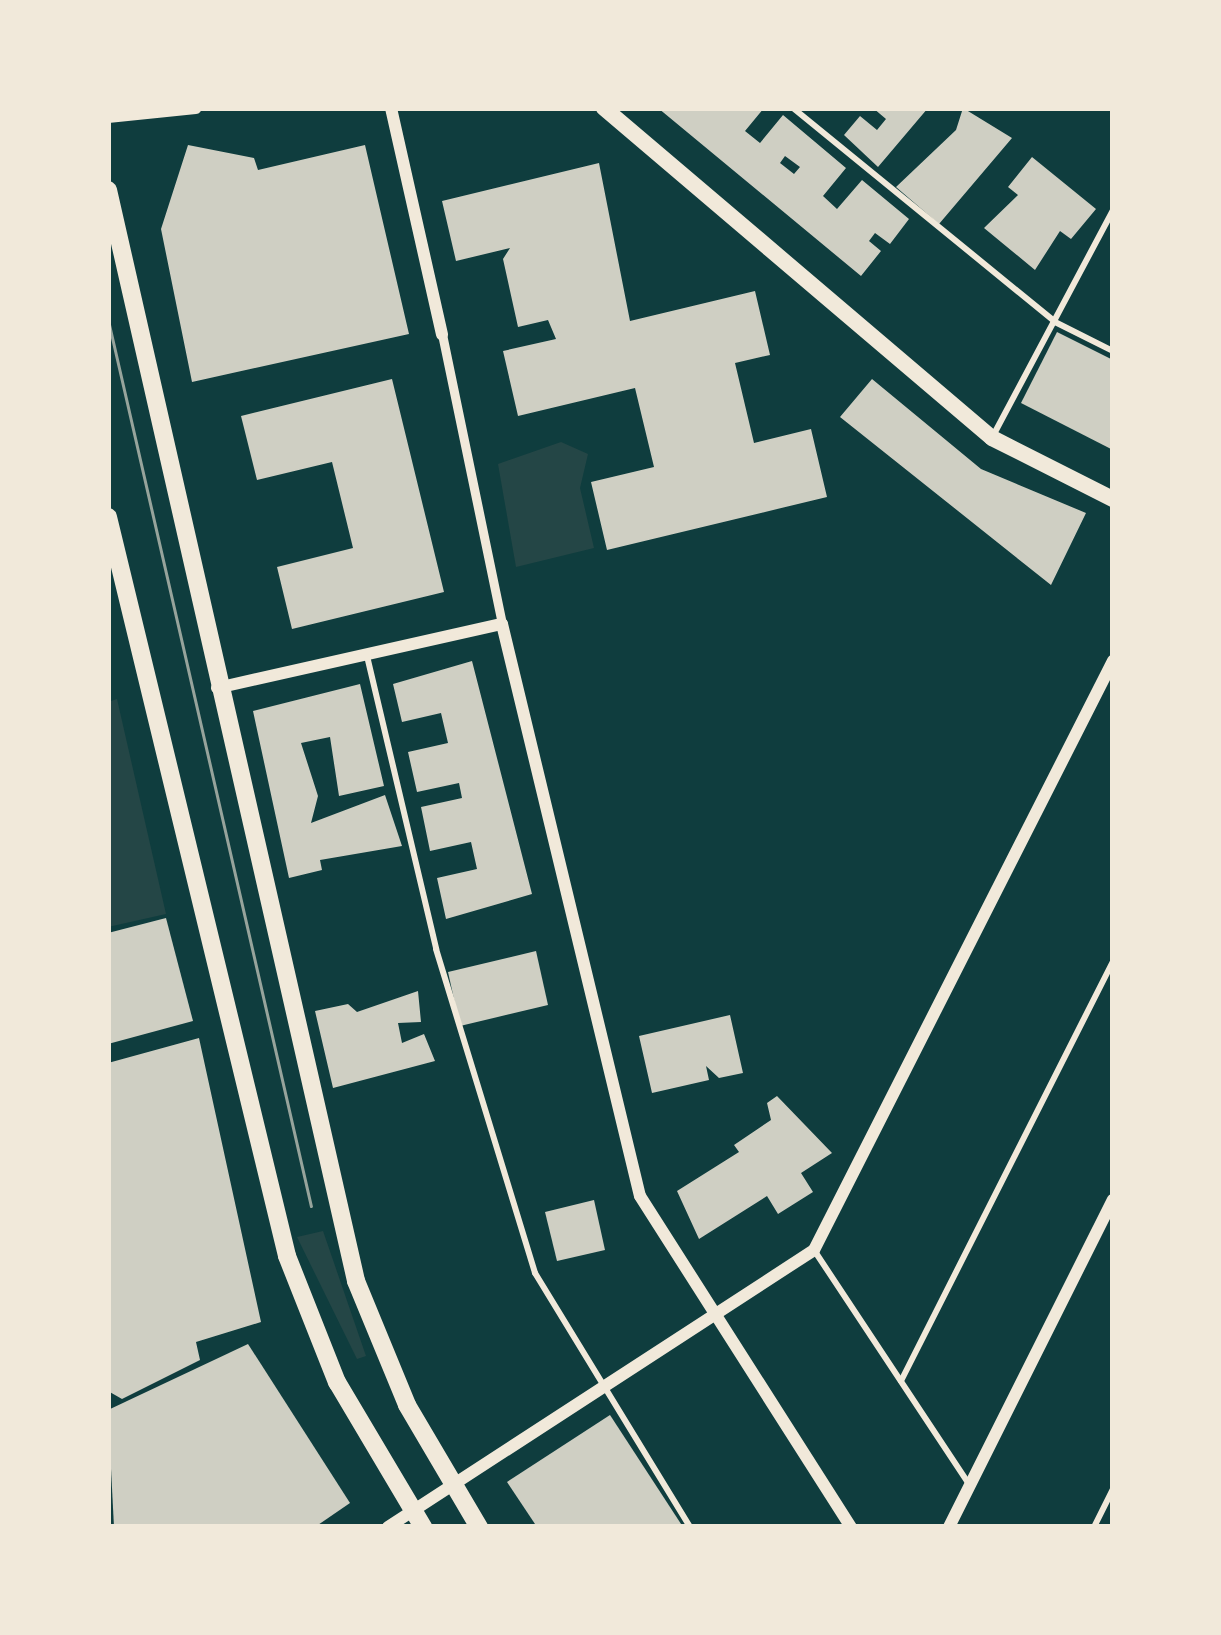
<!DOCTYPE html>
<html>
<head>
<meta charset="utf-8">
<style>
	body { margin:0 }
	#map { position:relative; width:1221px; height:1635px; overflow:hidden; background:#0f3d3e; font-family:Manrope,sans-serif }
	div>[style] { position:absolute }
	.green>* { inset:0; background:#244646 }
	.building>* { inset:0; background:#cfcfc3 }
	.service>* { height:6px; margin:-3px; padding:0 3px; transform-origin:3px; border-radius:3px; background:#f1e9da }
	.pedestrian>* { height:9px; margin:-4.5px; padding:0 4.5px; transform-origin:4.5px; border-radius:4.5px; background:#f1e9da }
	.minor>* { height:12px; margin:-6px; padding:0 6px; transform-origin:6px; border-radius:6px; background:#f1e9da }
	.secondary>* { height:16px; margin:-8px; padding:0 8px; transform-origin:8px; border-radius:8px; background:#f1e9da }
	.primary>* { height:18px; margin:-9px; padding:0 9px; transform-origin:9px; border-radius:9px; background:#f1e9da }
	.tram>* { height:3px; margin:-1.5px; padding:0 1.5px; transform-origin:1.5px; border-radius:1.5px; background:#97a49c }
	span { translate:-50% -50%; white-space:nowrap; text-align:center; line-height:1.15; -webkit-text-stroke:12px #f1e9da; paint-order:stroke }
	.frame { position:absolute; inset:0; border:111px solid #f1e9da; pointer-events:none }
</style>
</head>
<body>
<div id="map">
	<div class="green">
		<div style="clip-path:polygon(561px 442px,588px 454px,580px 488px,594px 548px,516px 567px,498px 464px)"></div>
		<div style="clip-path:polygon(117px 699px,166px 914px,108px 927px,108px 702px)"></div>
		<div style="clip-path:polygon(323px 1231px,366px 1356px,357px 1359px,297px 1237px)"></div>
	</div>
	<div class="building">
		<div style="clip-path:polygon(evenodd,658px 108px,764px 108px,745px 131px,760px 143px,783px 115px,846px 168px,823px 196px,837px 209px,862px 180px,909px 219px,890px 244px,875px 233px,869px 241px,881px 251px,861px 276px,658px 108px,785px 156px,800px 167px,794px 174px,780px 163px,785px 156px)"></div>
		<div style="clip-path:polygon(873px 108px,928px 108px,878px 167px,844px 135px,860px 116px,877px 130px,886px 119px)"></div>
		<div style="clip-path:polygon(963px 108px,1012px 138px,939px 224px,896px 187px,956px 130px)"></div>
		<div style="clip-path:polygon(188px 145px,254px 158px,258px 170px,365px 145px,409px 334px,192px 382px,161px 229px)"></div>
		<div style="clip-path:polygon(1032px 157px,1096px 209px,1071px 239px,1060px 231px,1035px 270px,984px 228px,1018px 195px,1008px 187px)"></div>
		<div style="clip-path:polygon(599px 163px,630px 321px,755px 291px,770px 355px,735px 363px,754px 443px,811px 429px,827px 497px,607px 550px,591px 482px,654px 467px,635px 388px,518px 416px,503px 351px,556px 339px,548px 320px,518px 327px,503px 259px,510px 248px,456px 261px,442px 201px)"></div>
		<div style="clip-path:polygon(1057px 332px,1113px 360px,1113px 450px,1021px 403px)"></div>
		<div style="clip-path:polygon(392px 379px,444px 592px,292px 629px,277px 567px,353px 548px,332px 462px,257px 480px,241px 416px)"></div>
		<div style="clip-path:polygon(872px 379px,981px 469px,1086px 513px,1051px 585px,840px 417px)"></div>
		<div style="clip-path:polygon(472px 661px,532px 894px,446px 919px,437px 878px,477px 869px,471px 842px,430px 851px,421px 807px,462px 798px,459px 783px,417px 792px,408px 752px,448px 743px,441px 713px,402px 722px,393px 684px)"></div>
		<div style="clip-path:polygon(360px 684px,384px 786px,339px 796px,330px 737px,301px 743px,318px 796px,311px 823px,385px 795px,402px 846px,320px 860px,322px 870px,289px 878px,253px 711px)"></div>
		<div style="clip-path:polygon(166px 918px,193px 1021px,108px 1044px,108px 933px)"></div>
		<div style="clip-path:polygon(536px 951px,548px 1005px,460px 1026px,448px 972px)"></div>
		<div style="clip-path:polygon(418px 991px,421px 1022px,398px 1023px,402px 1043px,424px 1034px,435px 1061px,333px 1088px,315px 1011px,348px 1004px,357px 1012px)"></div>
		<div style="clip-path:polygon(730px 1015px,743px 1073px,719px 1078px,706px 1066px,709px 1080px,652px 1093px,639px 1036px)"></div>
		<div style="clip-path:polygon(199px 1038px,261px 1322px,196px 1342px,200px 1360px,122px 1399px,108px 1391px,108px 1063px)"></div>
		<div style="clip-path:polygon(777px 1096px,832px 1153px,801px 1173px,813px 1192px,778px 1214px,767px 1196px,699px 1239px,677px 1191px,739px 1152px,734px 1145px,771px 1120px,767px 1103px)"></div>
		<div style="clip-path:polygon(594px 1200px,605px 1250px,557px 1261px,545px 1212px)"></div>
		<div style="clip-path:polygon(248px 1344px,350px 1503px,315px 1527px,114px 1527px,108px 1410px)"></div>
		<div style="clip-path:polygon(610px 1415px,683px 1527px,537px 1527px,507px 1482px)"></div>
	</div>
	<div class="service">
		<div style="left:793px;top:108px;width:338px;rotate:39.2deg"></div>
		<div style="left:1055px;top:322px;width:65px;rotate:26.6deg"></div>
		<div style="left:994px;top:434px;width:254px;rotate:-62deg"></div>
		<div style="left:367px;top:656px;width:301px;rotate:76.7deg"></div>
		<div style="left:436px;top:949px;width:339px;rotate:73deg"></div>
		<div style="left:535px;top:1273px;width:298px;rotate:58.6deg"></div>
		<div style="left:814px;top:1250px;width:279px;rotate:56.5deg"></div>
		<div style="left:901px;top:1381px;width:470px;rotate:-63.2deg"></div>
		<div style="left:1094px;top:1527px;width:42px;rotate:-63.4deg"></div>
	</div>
	<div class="pedestrian">
		<div style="left:442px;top:334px;width:296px;rotate:78.3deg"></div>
	</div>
	<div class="minor">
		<div style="left:391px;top:108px;width:232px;rotate:77.3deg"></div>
		<div style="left:108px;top:117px;width:88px;rotate:-5.8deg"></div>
		<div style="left:217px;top:688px;width:292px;rotate:-12.7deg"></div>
		<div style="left:502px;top:624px;width:588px;rotate:76.44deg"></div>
		<div style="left:640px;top:1196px;width:393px;rotate:57.5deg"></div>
		<div style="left:388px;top:1527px;width:508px;rotate:-33.03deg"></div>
		<div style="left:814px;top:1250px;width:661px;rotate:-63.09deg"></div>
		<div style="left:949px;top:1527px;width:366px;rotate:-63.4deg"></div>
	</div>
	<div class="secondary">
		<div style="left:604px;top:108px;width:509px;rotate:40.38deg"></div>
		<div style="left:992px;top:438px;width:136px;rotate:26.8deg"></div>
	</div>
	<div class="primary">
		<div style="left:108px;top:190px;width:1119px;rotate:77.19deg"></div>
		<div style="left:356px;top:1281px;width:134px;rotate:67.6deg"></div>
		<div style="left:407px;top:1405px;width:142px;rotate:59.5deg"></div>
		<div style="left:108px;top:517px;width:760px;rotate:76.38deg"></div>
		<div style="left:287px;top:1256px;width:136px;rotate:68.4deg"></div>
		<div style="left:337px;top:1382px;width:169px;rotate:59.3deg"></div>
	</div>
	<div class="tram">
		<div style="left:108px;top:320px;width:909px;rotate:77.1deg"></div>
	</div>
	<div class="frame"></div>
</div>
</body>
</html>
